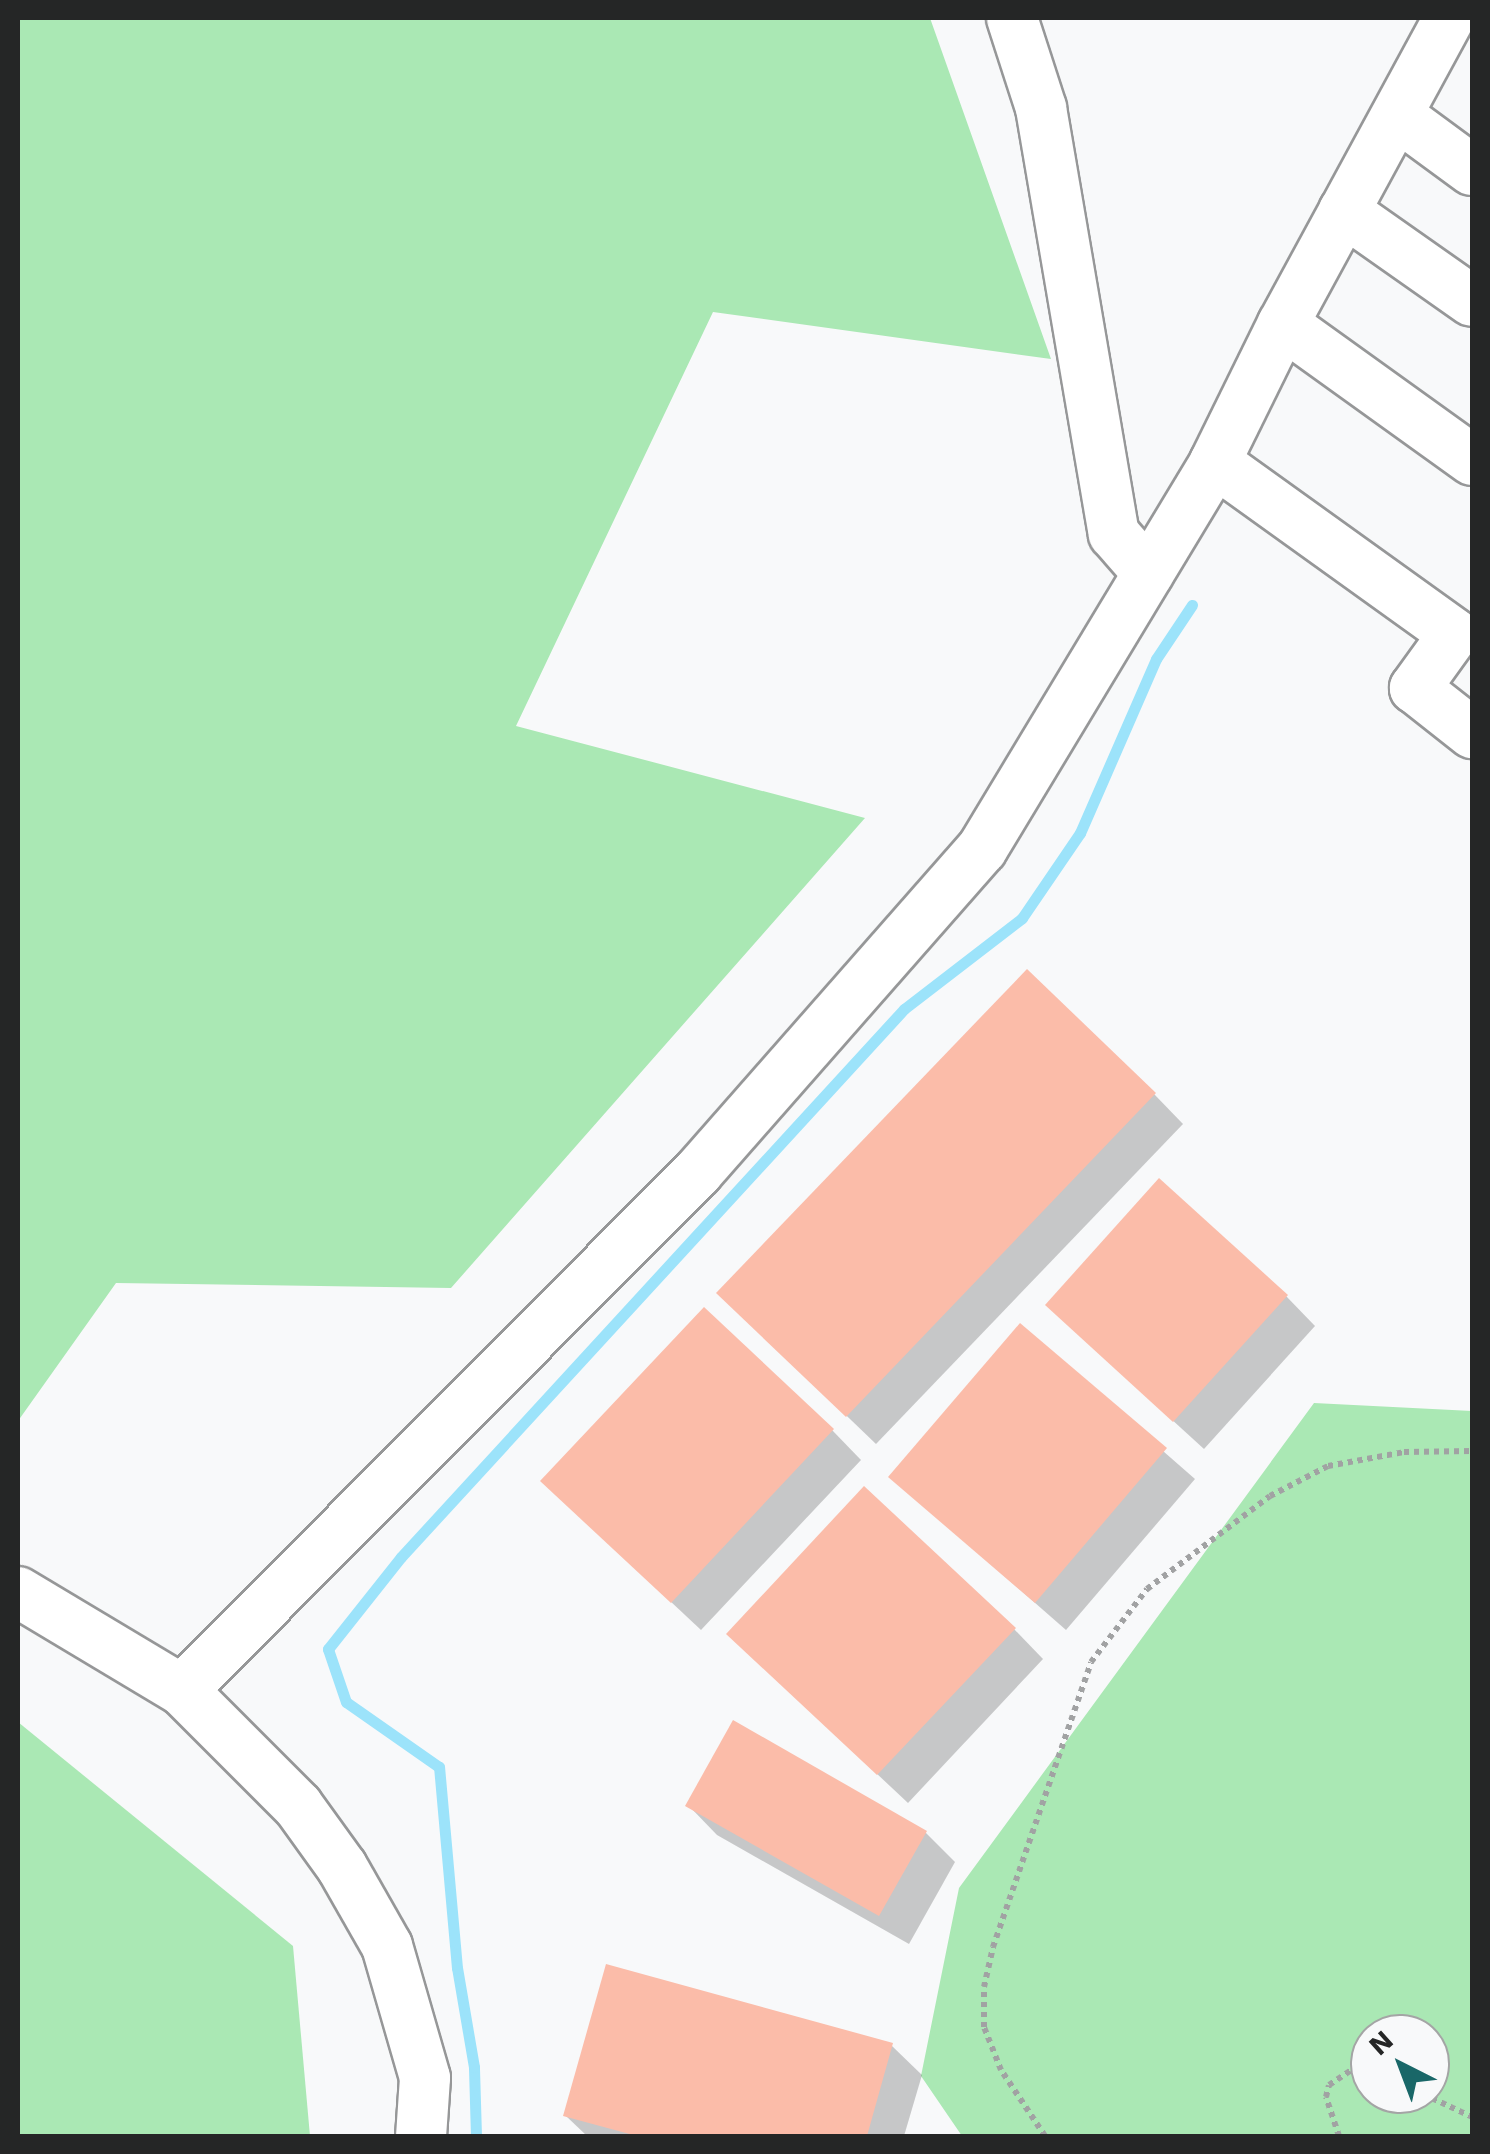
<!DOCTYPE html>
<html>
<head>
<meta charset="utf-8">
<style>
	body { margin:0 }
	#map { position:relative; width:1490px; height:2154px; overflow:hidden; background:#f8f9fa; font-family:"Work Sans",sans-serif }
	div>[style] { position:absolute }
	.green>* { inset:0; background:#aae8b4 }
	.shadow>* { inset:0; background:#0003 }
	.stream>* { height:11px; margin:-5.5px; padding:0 5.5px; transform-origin:5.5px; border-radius:5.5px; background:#9ce3fa }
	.building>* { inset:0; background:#fbbca9 }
	.path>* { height:6px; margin-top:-3px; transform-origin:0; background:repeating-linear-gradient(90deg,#a1a2a3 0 5px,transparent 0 10px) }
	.roads { filter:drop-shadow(2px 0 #969798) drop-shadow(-2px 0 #969798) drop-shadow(0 2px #969798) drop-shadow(0 -2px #969798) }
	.minor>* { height:50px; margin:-25px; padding:0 25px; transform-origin:25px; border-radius:25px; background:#fff }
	span { translate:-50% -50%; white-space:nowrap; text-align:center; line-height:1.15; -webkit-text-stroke:10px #f8f9fa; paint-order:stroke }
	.frame { position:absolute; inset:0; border:20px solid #252626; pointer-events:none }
	.north { position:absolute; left:1350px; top:2014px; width:100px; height:100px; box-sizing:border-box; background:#f8f9fa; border:2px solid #a4a5a5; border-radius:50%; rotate:318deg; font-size:28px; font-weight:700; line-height:40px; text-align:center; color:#252626 }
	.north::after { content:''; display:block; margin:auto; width:35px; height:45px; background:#196768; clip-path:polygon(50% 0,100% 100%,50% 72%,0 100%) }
</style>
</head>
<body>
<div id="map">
	<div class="green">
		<div style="clip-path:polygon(18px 18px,930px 18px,1051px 359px,713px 312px,516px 726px,865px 818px,451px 1288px,116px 1283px,18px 1421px)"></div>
		<div style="clip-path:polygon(evenodd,1314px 1403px,1472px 1411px,1472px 2136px,962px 2136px,921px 2076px,959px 1888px,1314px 1403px,1370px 2034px,1430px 2034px,1430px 2094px,1370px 2094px,1370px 2034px)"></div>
		<div style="clip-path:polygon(18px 1722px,293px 1946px,310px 2136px,18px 2136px)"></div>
	</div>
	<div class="shadow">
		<div style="clip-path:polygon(1154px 1094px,1183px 1124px,876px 1444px,749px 1322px)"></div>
		<div style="clip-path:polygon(1286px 1296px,1315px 1326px,1204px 1449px,1078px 1334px)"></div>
		<div style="clip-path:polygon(1020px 1326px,1195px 1479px,1066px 1630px,891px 1477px)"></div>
		<div style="clip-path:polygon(832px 1430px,861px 1460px,701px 1630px,573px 1510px)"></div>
		<div style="clip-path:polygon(1014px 1629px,1043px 1659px,908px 1803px,759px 1663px)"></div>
		<div style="clip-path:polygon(688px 1805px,926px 1833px,955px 1862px,909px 1944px,717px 1835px)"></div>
		<div style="clip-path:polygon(892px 2046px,922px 2075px,904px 2136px,587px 2136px,566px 2116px)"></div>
	</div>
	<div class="stream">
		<div style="left:476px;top:2136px;width:69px;rotate:-91.7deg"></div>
		<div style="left:474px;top:2067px;width:100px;rotate:-99.7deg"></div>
		<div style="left:457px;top:1968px;width:202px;rotate:-95.1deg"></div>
		<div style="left:439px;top:1767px;width:113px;rotate:-145deg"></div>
		<div style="left:346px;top:1702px;width:56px;rotate:-108.8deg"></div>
		<div style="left:328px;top:1649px;width:117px;rotate:-51.6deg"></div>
		<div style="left:401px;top:1557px;width:744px;rotate:-47.45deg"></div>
		<div style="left:904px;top:1009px;width:149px;rotate:-37.6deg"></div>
		<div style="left:1022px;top:918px;width:103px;rotate:-55.7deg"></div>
		<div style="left:1080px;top:833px;width:190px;rotate:-66.4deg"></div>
		<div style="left:1156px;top:659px;width:65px;rotate:-56.3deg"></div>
	</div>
	<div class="building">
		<div style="clip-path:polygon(1027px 969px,1156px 1093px,846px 1417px,716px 1293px)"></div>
		<div style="clip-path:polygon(1159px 1178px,1288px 1295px,1173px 1422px,1045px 1305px)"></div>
		<div style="clip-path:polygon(704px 1307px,834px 1429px,671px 1603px,540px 1481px)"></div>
		<div style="clip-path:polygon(1020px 1323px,1167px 1448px,1035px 1603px,888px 1477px)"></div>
		<div style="clip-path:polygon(864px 1486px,1016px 1628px,877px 1775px,726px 1634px)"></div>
		<div style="clip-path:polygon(733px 1720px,927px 1831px,879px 1916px,685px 1806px)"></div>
		<div style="clip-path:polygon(606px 1964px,893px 2043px,867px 2136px,637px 2136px,563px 2116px)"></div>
	</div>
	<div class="path">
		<div style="left:1423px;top:2094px;width:54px;rotate:25.1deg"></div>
		<div style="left:1045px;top:2136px;width:79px;rotate:-123.7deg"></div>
		<div style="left:1001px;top:2070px;width:46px;rotate:-111.6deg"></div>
		<div style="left:984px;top:2027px;width:40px;rotate:-90deg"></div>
		<div style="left:984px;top:1987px;width:41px;rotate:-77.3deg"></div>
		<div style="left:993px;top:1947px;width:301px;rotate:-71deg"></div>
		<div style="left:1091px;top:1662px;width:92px;rotate:-52.5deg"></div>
		<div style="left:1147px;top:1589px;width:154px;rotate:-37.1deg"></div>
		<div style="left:1270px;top:1496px;width:65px;rotate:-27.3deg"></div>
		<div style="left:1328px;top:1466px;width:77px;rotate:-10.4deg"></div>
		<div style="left:1404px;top:1452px;width:68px;rotate:-0.8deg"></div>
		<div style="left:1339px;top:2136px;width:41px;rotate:-108.4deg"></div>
		<div style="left:1326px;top:2097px;width:12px;rotate:-76deg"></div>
		<div style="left:1329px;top:2085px;width:27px;rotate:-34deg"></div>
		<div style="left:1351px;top:2070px;width:20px;rotate:20deg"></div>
	</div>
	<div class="roads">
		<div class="minor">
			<div style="left:1012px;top:18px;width:95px;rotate:72.1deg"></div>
			<div style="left:1041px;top:108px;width:432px;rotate:80.3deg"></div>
			<div style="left:1114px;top:534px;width:52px;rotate:48.9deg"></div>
			<div style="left:1397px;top:115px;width:93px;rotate:36.3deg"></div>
			<div style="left:1344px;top:211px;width:156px;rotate:35.1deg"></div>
			<div style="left:1283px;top:324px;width:233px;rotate:35.7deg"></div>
			<div style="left:1215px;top:462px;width:294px;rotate:35.7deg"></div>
			<div style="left:1454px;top:634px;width:67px;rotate:125.8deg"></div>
			<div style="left:1415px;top:688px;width:73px;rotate:38.3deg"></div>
			<div style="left:18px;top:1592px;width:191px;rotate:30.9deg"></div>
			<div style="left:182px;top:1690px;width:164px;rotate:45deg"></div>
			<div style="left:298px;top:1806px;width:75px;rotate:54.2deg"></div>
			<div style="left:342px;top:1867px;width:91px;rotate:60.3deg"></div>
			<div style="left:387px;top:1946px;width:137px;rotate:73.9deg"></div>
			<div style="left:425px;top:2078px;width:58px;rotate:93.9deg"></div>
			<div style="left:182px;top:1690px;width:731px;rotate:-45.11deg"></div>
			<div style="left:698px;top:1172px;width:430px;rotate:-48.7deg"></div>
			<div style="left:982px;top:849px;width:452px;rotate:-58.9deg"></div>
			<div style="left:1215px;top:462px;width:154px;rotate:-63.8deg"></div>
			<div style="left:1283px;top:324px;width:348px;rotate:-61.5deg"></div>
		</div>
	</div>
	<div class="frame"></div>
	<div class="north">N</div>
</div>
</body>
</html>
